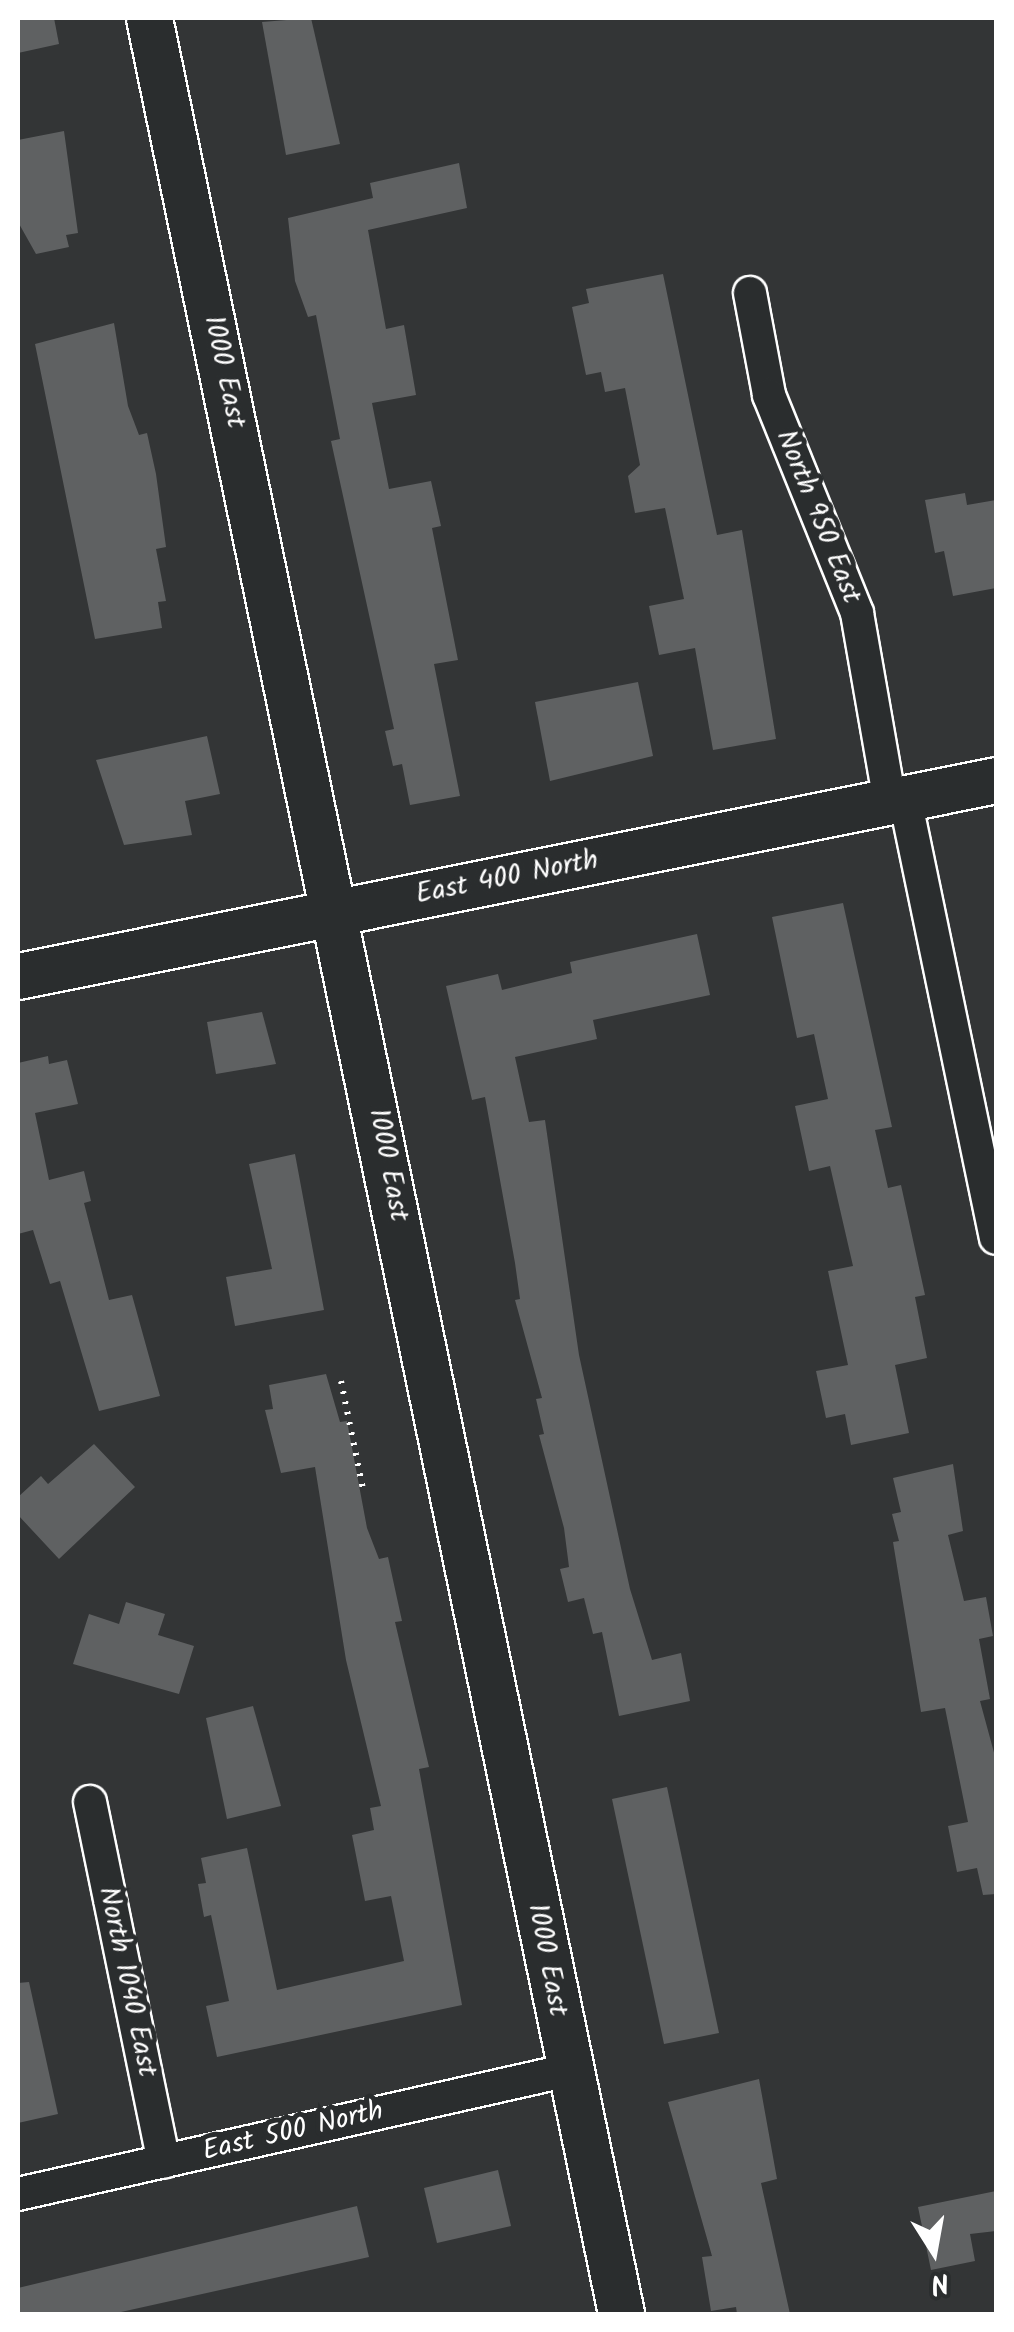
<!DOCTYPE html>
<html>
<head>
<meta charset="utf-8">
<style>
	body { margin:0 }
	#map { position:relative; width:1014px; height:2332px; overflow:hidden; background:#333536; font-family:Kalam,sans-serif }
	div>[style] { position:absolute }
	.building>* { inset:0; background:#5f6162 }
	.path>* { height:6px; margin-top:-3px; transform-origin:0; background:repeating-linear-gradient(90deg,#fff 0 2.5px,transparent 0 10.5px) }
	.roads { filter:drop-shadow(2px 0 #fff) drop-shadow(-2px 0 #fff) drop-shadow(0 2px #fff) drop-shadow(0 -2px #fff) }
	.street>* { height:32px; margin:-16px; padding:0 16px; transform-origin:16px; border-radius:16px; background:#2a2d2e }
	.secondary>* { height:45px; margin:-22.5px; padding:0 22.5px; transform-origin:22.5px; border-radius:22.5px; background:#2a2d2e }
	span { translate:-50% -50%; white-space:nowrap; text-align:center; line-height:1.15; -webkit-text-stroke:10px #2a2d2e; paint-order:stroke }
	.street-label { font-size:28px; color:#fff }
	.frame { position:absolute; inset:0; border:20px solid #fff; pointer-events:none }
	.north { position:absolute; left:884px; top:2202px; width:100px; height:100px; -webkit-text-stroke:8px #2a2d2e; paint-order:stroke; rotate:169deg; font-size:28px; font-weight:700; line-height:40px; text-align:center; color:#fff }
	.north::after { content:''; display:block; margin:auto; width:35px; height:45px; background:#fff; clip-path:polygon(50% 0,100% 100%,50% 72%,0 100%) }
</style>
</head>
<body>
<div id="map">
	<div class="building">
		<div style="clip-path:polygon(18px 18px,54px 18px,59px 44px,18px 53px)"></div>
		<div style="clip-path:polygon(311px 18px,340px 144px,286px 155px,262px 22px)"></div>
		<div style="clip-path:polygon(64px 131px,78px 233px,66px 235px,69px 247px,36px 254px,18px 222px,18px 140px)"></div>
		<div style="clip-path:polygon(459px 163px,467px 208px,368px 230px,386px 329px,404px 325px,416px 395px,372px 403px,389px 489px,431px 481px,441px 526px,432px 528px,458px 660px,434px 664px,460px 796px,410px 805px,402px 764px,393px 766px,385px 731px,394px 729px,331px 441px,340px 439px,316px 315px,308px 317px,295px 281px,288px 218px,373px 198px,370px 183px)"></div>
		<div style="clip-path:polygon(663px 274px,717px 535px,742px 530px,776px 739px,713px 750px,695px 648px,659px 655px,649px 606px,684px 599px,665px 508px,635px 513px,628px 476px,640px 465px,625px 388px,605px 392px,601px 372px,586px 375px,572px 307px,589px 303px,586px 289px)"></div>
		<div style="clip-path:polygon(114px 323px,128px 406px,139px 435px,147px 433px,156px 474px,166px 547px,156px 549px,166px 601px,158px 602px,162px 628px,95px 639px,35px 344px)"></div>
		<div style="clip-path:polygon(965px 493px,967px 505px,996px 500px,996px 588px,953px 596px,944px 551px,935px 553px,925px 500px)"></div>
		<div style="clip-path:polygon(638px 682px,653px 756px,550px 781px,535px 702px)"></div>
		<div style="clip-path:polygon(207px 736px,220px 794px,185px 801px,192px 835px,124px 845px,96px 760px)"></div>
		<div style="clip-path:polygon(843px 903px,892px 1127px,875px 1130px,888px 1188px,901px 1185px,925px 1295px,915px 1297px,927px 1358px,895px 1365px,909px 1433px,851px 1445px,845px 1414px,826px 1418px,816px 1371px,848px 1365px,828px 1271px,853px 1266px,830px 1166px,809px 1171px,795px 1106px,828px 1099px,814px 1034px,797px 1038px,772px 917px)"></div>
		<div style="clip-path:polygon(697px 934px,710px 995px,593px 1020px,597px 1039px,515px 1057px,529px 1122px,545px 1120px,579px 1355px,630px 1589px,652px 1660px,681px 1653px,690px 1701px,619px 1716px,602px 1632px,593px 1634px,584px 1598px,568px 1602px,560px 1569px,569px 1567px,564px 1528px,539px 1435px,544px 1434px,536px 1399px,542px 1398px,515px 1300px,520px 1299px,515px 1263px,485px 1097px,472px 1100px,446px 986px,498px 974px,502px 990px,572px 973px,570px 962px)"></div>
		<div style="clip-path:polygon(262px 1012px,276px 1064px,216px 1074px,207px 1022px)"></div>
		<div style="clip-path:polygon(48px 1056px,49px 1064px,67px 1060px,78px 1104px,35px 1113px,49px 1180px,84px 1171px,91px 1201px,84px 1203px,109px 1300px,132px 1295px,160px 1396px,99px 1411px,60px 1281px,50px 1284px,33px 1230px,18px 1234px,18px 1063px)"></div>
		<div style="clip-path:polygon(295px 1154px,324px 1310px,235px 1326px,226px 1277px,272px 1269px,249px 1164px)"></div>
		<div style="clip-path:polygon(326px 1374px,340px 1422px,347px 1421px,367px 1528px,379px 1559px,388px 1557px,402px 1621px,395px 1622px,429px 1767px,419px 1769px,462px 2005px,217px 2057px,206px 2006px,229px 2001px,211px 1915px,204px 1917px,198px 1884px,206px 1883px,201px 1858px,247px 1848px,277px 1990px,404px 1961px,391px 1896px,365px 1901px,352px 1835px,374px 1830px,370px 1808px,381px 1806px,346px 1660px,315px 1467px,281px 1473px,265px 1410px,273px 1409px,269px 1385px)"></div>
		<div style="clip-path:polygon(94px 1444px,135px 1487px,59px 1559px,18px 1515px,18px 1497px,41px 1476px,48px 1484px)"></div>
		<div style="clip-path:polygon(953px 1464px,963px 1531px,948px 1535px,964px 1601px,986px 1597px,993px 1636px,979px 1639px,990px 1699px,980px 1701px,996px 1760px,996px 1894px,983px 1895px,977px 1868px,957px 1872px,948px 1826px,968px 1822px,945px 1708px,921px 1712px,893px 1542px,899px 1541px,892px 1514px,901px 1512px,893px 1478px)"></div>
		<div style="clip-path:polygon(126px 1602px,165px 1614px,158px 1635px,194px 1646px,179px 1694px,73px 1664px,89px 1614px,119px 1624px)"></div>
		<div style="clip-path:polygon(253px 1706px,281px 1806px,227px 1819px,206px 1718px)"></div>
		<div style="clip-path:polygon(667px 1787px,719px 2033px,664px 2044px,612px 1799px)"></div>
		<div style="clip-path:polygon(29px 1982px,58px 2114px,18px 2123px,18px 1983px)"></div>
		<div style="clip-path:polygon(759px 2079px,777px 2179px,761px 2183px,790px 2314px,737px 2314px,736px 2307px,711px 2311px,702px 2257px,712px 2256px,668px 2102px)"></div>
		<div style="clip-path:polygon(498px 2170px,511px 2226px,437px 2243px,424px 2188px)"></div>
		<div style="clip-path:polygon(996px 2191px,996px 2231px,970px 2234px,975px 2261px,931px 2270px,918px 2207px)"></div>
		<div style="clip-path:polygon(357px 2206px,369px 2257px,112px 2314px,18px 2314px,18px 2288px)"></div>
	</div>
	<div class="path">
		<div style="left:341px;top:1381px;width:110px;rotate:78.5deg"></div>
	</div>
	<div class="roads">
		<div class="street">
			<div style="left:750px;top:293px;width:104px;rotate:79.4deg"></div>
			<div style="left:769px;top:395px;width:235px;rotate:68deg"></div>
			<div style="left:857px;top:613px;width:192px;rotate:80.1deg"></div>
			<div style="left:905px;top:799px;width:448px;rotate:78.3deg"></div>
			<div style="left:90px;top:1802px;width:367px;rotate:78.4deg"></div>
			<div style="left:18px;top:2194px;width:565px;rotate:-12.68deg"></div>
		</div>
		<div class="secondary">
			<div style="left:149px;top:18px;width:2344px;rotate:78.38deg"></div>
			<div style="left:18px;top:976px;width:997px;rotate:-11.33deg"></div>
		</div>
	</div>
	<div class="street-label">
		<span style="left:224px;top:372px;rotate:78deg">1000 East</span>
		<span style="left:818px;top:517px;rotate:68deg">North 950 East</span>
		<span style="left:507px;top:878px;rotate:-11deg">East 400 North</span>
		<span style="left:388px;top:1165px;rotate:79deg">1000 East</span>
		<span style="left:547px;top:1960px;rotate:79deg">1000 East</span>
		<span style="left:127px;top:1982px;rotate:78deg">North 1040 East</span>
		<span style="left:293px;top:2132px;rotate:-13deg">East 500 North</span>
	</div>
	<div class="frame"></div>
	<div class="north">N</div>
</div>
</body>
</html>
